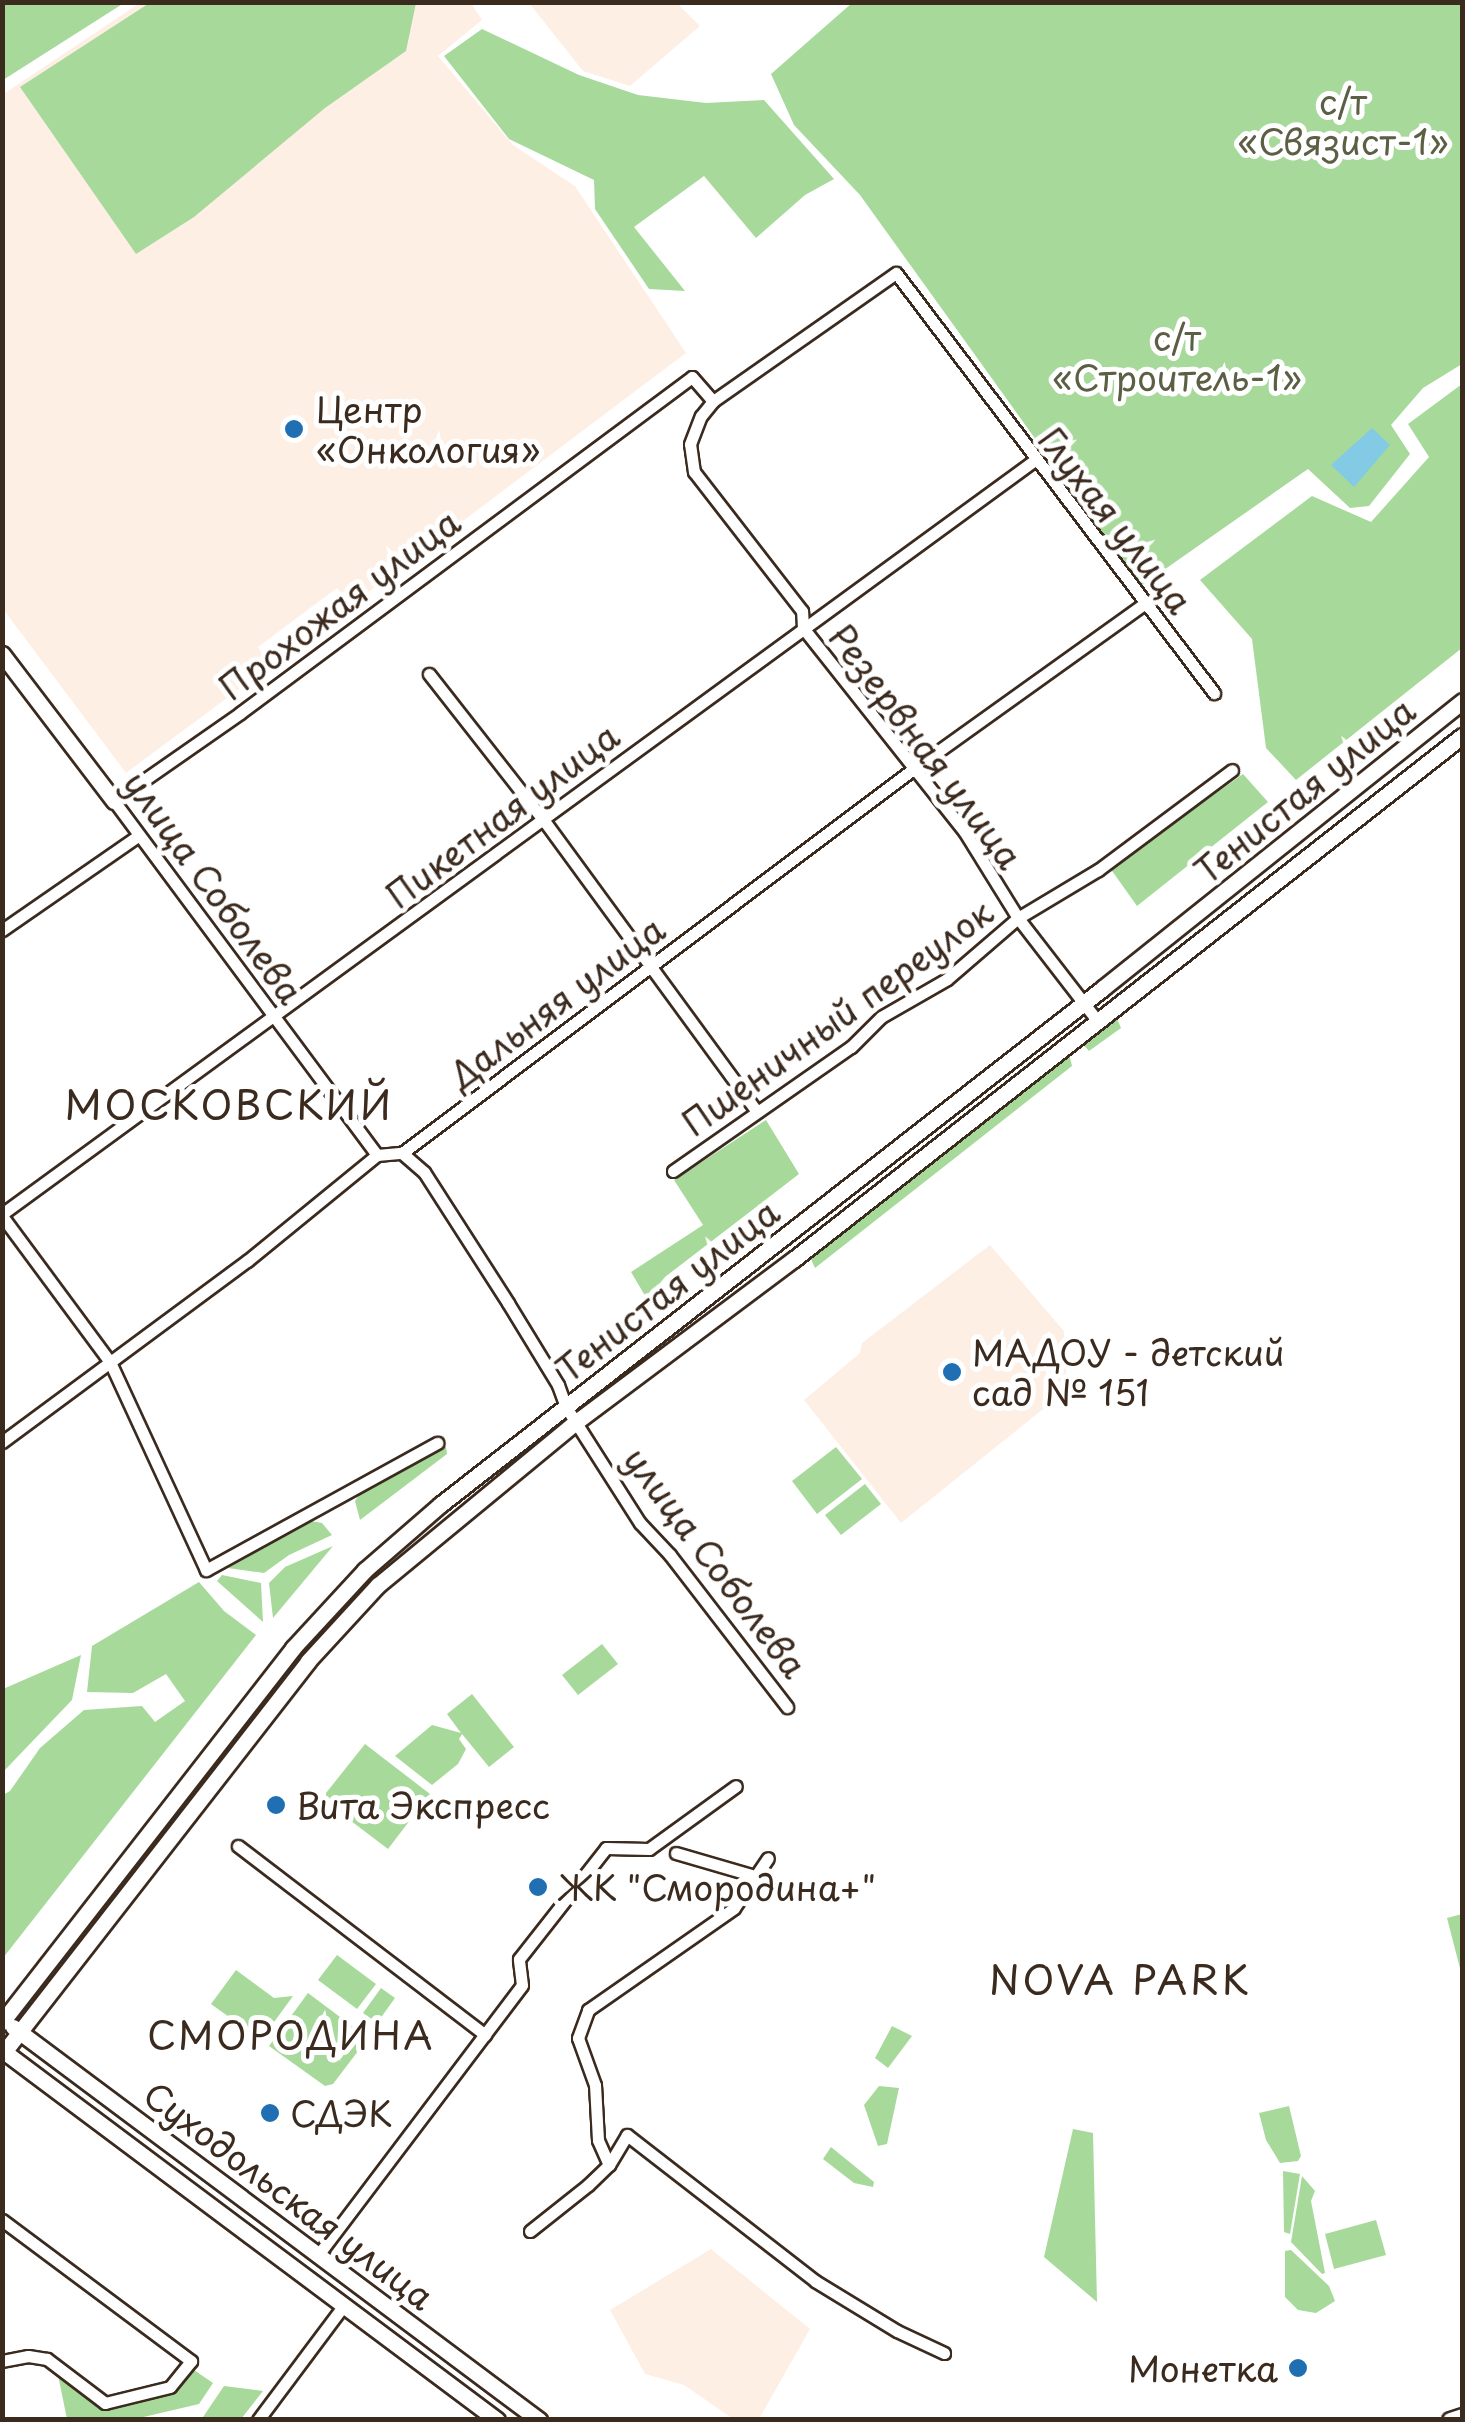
<!DOCTYPE html>
<html>
<head>
<meta charset="utf-8">
<style>
	body { margin:0 }
	#map { position:relative; width:1465px; height:2422px; overflow:hidden; background:#fff; font-family:"Playpen Sans",sans-serif }
	div>[style] { position:absolute }
	.built>* { inset:0; background:#feefe5 }
	.green>* { inset:0; background:#a7d99b }
	.water>* { inset:0; background:#83cbe4 }
	.roads { filter:drop-shadow(2px 0 #3b2a1e) drop-shadow(-2px 0 #3b2a1e) drop-shadow(0 2px #3b2a1e) drop-shadow(0 -2px #3b2a1e) }
	.street>* { height:11px; margin:-5.5px; padding:0 5.5px; transform-origin:5.5px; border-radius:5.5px; background:#fff }
	.secondary>* { height:15px; margin:-7.5px; padding:0 7.5px; transform-origin:7.5px; border-radius:7.5px; background:#fff }
	.dots>* { width:28px; height:28px; translate:-50% -50%; box-sizing:border-box; border:5px solid #fff; border-radius:50% }
	span { translate:-50% -50%; white-space:nowrap; text-align:center; line-height:1.15; -webkit-text-stroke:10px #fff; paint-order:stroke }
	.park-label { font-size:35px; color:#5b5f44 }
	.poi-label { font-size:35px; color:#3b2a1e }
	.left { translate:0 -50%; text-align:left }
	.right { translate:-100% -50%; text-align:right }
	.street-label { font-size:35px; color:#3b2a1e }
	.neighbourhood-label { font-size:38px; color:#3b2a1e; letter-spacing:2.5px }
	.quarter-label { font-size:40px; color:#3b2a1e; letter-spacing:2.5px }
	.frame { position:absolute; inset:0; border:5px solid #3b2a1e; pointer-events:none }
</style>
</head>
<body>
<div id="map">
	<div class="built">
		<div style="clip-path:polygon(140px 3px,471px 3px,482px 20px,438px 56px,513px 145px,575px 186px,686px 353px,350px 606px,337px 588px,258px 647px,270px 666px,126px 773px,3px 609px,2px 95px)"></div>
		<div style="clip-path:polygon(529px 3px,677px 3px,700px 26px,630px 86px,583px 71px)"></div>
		<div style="clip-path:polygon(990px 1245px,1064px 1331px,1067px 1390px,901px 1523px,804px 1400px,860px 1353px,862px 1343px)"></div>
		<div style="clip-path:polygon(711px 2249px,810px 2329px,759px 2419px,733px 2419px,684px 2385px,645px 2374px,610px 2310px)"></div>
	</div>
	<div class="green">
		<div style="clip-path:polygon(3px 2px,124px 2px,124px 3px,3px 80px)"></div>
		<div style="clip-path:polygon(151px 2px,416px 2px,416px 3px,406px 51px,325px 108px,194px 217px,136px 254px,20px 87px)"></div>
		<div style="clip-path:polygon(852px 3px,1462px 3px,1462px 364px,1423px 388px,1391px 425px,1410px 454px,1369px 506px,1350px 508px,1308px 469px,1141px 586px,860px 195px,794px 125px,771px 74px)"></div>
		<div style="clip-path:polygon(482px 29px,579px 75px,638px 95px,706px 103px,764px 100px,834px 179px,805px 195px,756px 238px,704px 176px,634px 227px,685px 291px,649px 289px,595px 209px,594px 180px,509px 139px,444px 56px)"></div>
		<div style="clip-path:polygon(1462px 384px,1462px 648px,1296px 780px,1266px 748px,1252px 639px,1200px 580px,1312px 496px,1371px 522px,1429px 457px,1408px 424px)"></div>
		<div style="clip-path:polygon(1243px 774px,1268px 802px,1137px 906px,1110px 868px)"></div>
		<div style="clip-path:polygon(1114px 1012px,1121px 1028px,1089px 1051px,1079px 1040px)"></div>
		<div style="clip-path:polygon(1068px 1050px,1072px 1066px,815px 1268px,809px 1255px)"></div>
		<div style="clip-path:polygon(766px 1120px,799px 1174px,665px 1277px,647px 1299px,631px 1272px,703px 1225px,674px 1180px)"></div>
		<div style="clip-path:polygon(446px 1447px,447px 1454px,360px 1520px,355px 1501px,359px 1495px)"></div>
		<div style="clip-path:polygon(836px 1447px,862px 1479px,817px 1514px,792px 1481px)"></div>
		<div style="clip-path:polygon(865px 1484px,881px 1504px,841px 1535px,825px 1515px)"></div>
		<div style="clip-path:polygon(311px 1521px,322px 1523px,332px 1535px,289px 1555px,264px 1573px,228px 1568px)"></div>
		<div style="clip-path:polygon(333px 1546px,273px 1618px,269px 1583px,285px 1567px)"></div>
		<div style="clip-path:polygon(222px 1575px,261px 1583px,263px 1622px,217px 1581px)"></div>
		<div style="clip-path:polygon(199px 1582px,224px 1611px,256px 1635px,3px 1958px,3px 1795px,10px 1791px,40px 1748px,84px 1710px,142px 1706px,155px 1722px,185px 1701px,166px 1674px,133px 1693px,87px 1692px,92px 1646px)"></div>
		<div style="clip-path:polygon(602px 1644px,618px 1664px,578px 1695px,562px 1675px)"></div>
		<div style="clip-path:polygon(81px 1655px,72px 1700px,3px 1772px,3px 1689px)"></div>
		<div style="clip-path:polygon(472px 1694px,514px 1747px,489px 1767px,462px 1734px,459px 1739px,466px 1749px,458px 1764px,432px 1785px,395px 1756px,432px 1725px,461px 1733px,447px 1714px)"></div>
		<div style="clip-path:polygon(365px 1744px,430px 1794px,388px 1849px,326px 1802px,326px 1793px)"></div>
		<div style="clip-path:polygon(1462px 1914px,1462px 1976px,1447px 1918px)"></div>
		<div style="clip-path:polygon(337px 1955px,376px 1984px,357px 2009px,318px 1980px)"></div>
		<div style="clip-path:polygon(236px 1970px,274px 1998px,293px 1996px,261px 2040px,211px 2004px)"></div>
		<div style="clip-path:polygon(381px 1988px,395px 1998px,377px 2023px,363px 2013px)"></div>
		<div style="clip-path:polygon(308px 1993px,368px 2038px,333px 2084px,325px 2086px,269px 2046px)"></div>
		<div style="clip-path:polygon(892px 2026px,912px 2036px,888px 2068px,875px 2058px)"></div>
		<div style="clip-path:polygon(879px 2086px,899px 2088px,887px 2144px,878px 2146px,864px 2105px)"></div>
		<div style="clip-path:polygon(1289px 2106px,1301px 2156px,1298px 2161px,1280px 2163px,1266px 2140px,1259px 2113px)"></div>
		<div style="clip-path:polygon(1073px 2129px,1093px 2133px,1097px 2302px,1044px 2257px)"></div>
		<div style="clip-path:polygon(831px 2147px,874px 2182px,873px 2187px,854px 2183px,823px 2159px)"></div>
		<div style="clip-path:polygon(1283px 2171px,1300px 2174px,1290px 2234px,1284px 2232px)"></div>
		<div style="clip-path:polygon(1302px 2176px,1315px 2191px,1311px 2201px,1325px 2273px,1322px 2274px,1291px 2242px)"></div>
		<div style="clip-path:polygon(1376px 2220px,1386px 2255px,1334px 2269px,1325px 2234px)"></div>
		<div style="clip-path:polygon(1291px 2250px,1329px 2286px,1335px 2301px,1316px 2313px,1298px 2310px,1285px 2297px,1285px 2251px)"></div>
		<div style="clip-path:polygon(194px 2370px,213px 2383px,199px 2404px,135px 2419px,67px 2419px,58px 2375px,102px 2409px,178px 2390px)"></div>
		<div style="clip-path:polygon(224px 2386px,263px 2391px,241px 2419px,195px 2419px,203px 2417px)"></div>
	</div>
	<div class="water">
		<div style="clip-path:polygon(1372px 428px,1390px 445px,1354px 487px,1331px 465px)"></div>
	</div>
	<div class="roads">
		<div class="street">
			<div style="left:429px;top:674px;width:188px;rotate:51.9deg"></div>
			<div style="left:545px;top:822px;width:359px;rotate:53.8deg"></div>
			<div style="left:2px;top:930px;width:165px;rotate:-34.7deg"></div>
			<div style="left:1096px;top:1019px;width:128px;rotate:-127.7deg"></div>
			<div style="left:1018px;top:918px;width:102px;rotate:-121.8deg"></div>
			<div style="left:964px;top:831px;width:259px;rotate:-128.4deg"></div>
			<div style="left:803px;top:628px;width:17px;rotate:-93deg"></div>
			<div style="left:802px;top:611px;width:176px;rotate:-127.8deg"></div>
			<div style="left:694px;top:472px;width:28px;rotate:-98deg"></div>
			<div style="left:690px;top:444px;width:30px;rotate:-69deg"></div>
			<div style="left:701px;top:416px;width:19px;rotate:-51deg"></div>
			<div style="left:713px;top:401px;width:223px;rotate:-35deg"></div>
			<div style="left:896px;top:273px;width:527px;rotate:52.87deg"></div>
			<div style="left:402px;top:1153px;width:29px;rotate:41deg"></div>
			<div style="left:424px;top:1172px;width:156px;rotate:57.3deg"></div>
			<div style="left:508px;top:1303px;width:96px;rotate:58.6deg"></div>
			<div style="left:558px;top:1385px;width:23px;rotate:70deg"></div>
			<div style="left:566px;top:1407px;width:138px;rotate:57.5deg"></div>
			<div style="left:640px;top:1523px;width:44px;rotate:46.8deg"></div>
			<div style="left:670px;top:1555px;width:192px;rotate:52.4deg"></div>
			<div style="left:377px;top:1155px;width:441px;rotate:-126.6deg"></div>
			<div style="left:114px;top:801px;width:154px;rotate:-34.9deg"></div>
			<div style="left:240px;top:713px;width:563px;rotate:-36.63deg"></div>
			<div style="left:692px;top:377px;width:32px;rotate:49deg"></div>
			<div style="left:673px;top:1171px;width:217px;rotate:-34.9deg"></div>
			<div style="left:851px;top:1047px;width:42px;rotate:-45deg"></div>
			<div style="left:881px;top:1017px;width:76px;rotate:-29.9deg"></div>
			<div style="left:947px;top:979px;width:94px;rotate:-40.7deg"></div>
			<div style="left:1018px;top:918px;width:93px;rotate:-31deg"></div>
			<div style="left:1098px;top:870px;width:167px;rotate:-36.7deg"></div>
			<div style="left:2px;top:1214px;width:1279px;rotate:-36.13deg"></div>
			<div style="left:2px;top:1216px;width:182px;rotate:53.5deg"></div>
			<div style="left:110px;top:1362px;width:229px;rotate:65.2deg"></div>
			<div style="left:206px;top:1570px;width:264px;rotate:-28.8deg"></div>
			<div style="left:2px;top:1442px;width:305px;rotate:-36.5deg"></div>
			<div style="left:247px;top:1261px;width:168px;rotate:-39.2deg"></div>
			<div style="left:377px;top:1155px;width:25px;rotate:-5deg"></div>
			<div style="left:402px;top:1153px;width:638px;rotate:-36.91deg"></div>
			<div style="left:912px;top:770px;width:287px;rotate:-35.6deg"></div>
			<div style="left:238px;top:1846px;width:311px;rotate:37.4deg"></div>
			<div style="left:676px;top:1853px;width:82px;rotate:16.2deg"></div>
			<div style="left:609px;top:2165px;width:27px;rotate:-114deg"></div>
			<div style="left:598px;top:2140px;width:55px;rotate:-93.1deg"></div>
			<div style="left:595px;top:2085px;width:50px;rotate:-109.9deg"></div>
			<div style="left:578px;top:2038px;width:30px;rotate:-70deg"></div>
			<div style="left:588px;top:2010px;width:178px;rotate:-34.9deg"></div>
			<div style="left:734px;top:1908px;width:60px;rotate:-55.8deg"></div>
			<div style="left:2px;top:2220px;width:236px;rotate:36.7deg"></div>
			<div style="left:191px;top:2361px;width:33px;rotate:129deg"></div>
			<div style="left:170px;top:2387px;width:67px;rotate:166.2deg"></div>
			<div style="left:105px;top:2403px;width:73px;rotate:-142.8deg"></div>
			<div style="left:47px;top:2359px;width:19px;rotate:-171deg"></div>
			<div style="left:28px;top:2356px;width:26px;rotate:169deg"></div>
			<div style="left:530px;top:2231px;width:74px;rotate:-38.4deg"></div>
			<div style="left:588px;top:2185px;width:29px;rotate:-44deg"></div>
			<div style="left:609px;top:2165px;width:35px;rotate:-59deg"></div>
			<div style="left:627px;top:2135px;width:238px;rotate:37.8deg"></div>
			<div style="left:815px;top:2281px;width:96px;rotate:31.4deg"></div>
			<div style="left:897px;top:2331px;width:52px;rotate:25.1deg"></div>
			<div style="left:318px;top:2255px;width:338px;rotate:-52.9deg"></div>
			<div style="left:522px;top:1985px;width:26px;rotate:-97deg"></div>
			<div style="left:519px;top:1959px;width:141px;rotate:-51.9deg"></div>
			<div style="left:606px;top:1848px;width:43px;rotate:1.3deg"></div>
			<div style="left:649px;top:1849px;width:107px;rotate:-35.9deg"></div>
			<div style="left:258px;top:2420px;width:144px;rotate:-53.2deg"></div>
		</div>
		<div class="secondary">
			<div style="left:2px;top:654px;width:185px;rotate:52.7deg"></div>
			<div style="left:2px;top:2022px;width:474px;rotate:-52.1deg"></div>
			<div style="left:293px;top:1648px;width:106px;rotate:-47.3deg"></div>
			<div style="left:365px;top:1570px;width:101px;rotate:-41deg"></div>
			<div style="left:441px;top:1504px;width:839px;rotate:-37.93deg"></div>
			<div style="left:1103px;top:988px;width:460px;rotate:-38.6deg"></div>
			<div style="left:13px;top:2027px;width:657px;rotate:36.77deg"></div>
			<div style="left:2px;top:2050px;width:618px;rotate:36.78deg"></div>
			<div style="left:4px;top:2052px;width:495px;rotate:-52.1deg"></div>
			<div style="left:308px;top:1661px;width:103px;rotate:-47.4deg"></div>
			<div style="left:378px;top:1585px;width:256px;rotate:-39.5deg"></div>
			<div style="left:576px;top:1422px;width:272px;rotate:-36.8deg"></div>
			<div style="left:794px;top:1259px;width:848px;rotate:-38.06deg"></div>
			<div style="left:1450px;top:2420px;width:13px;rotate:-18deg"></div>
		</div>
	</div>
	<div class="dots">
		<div style="left:294px;top:429px;background:#1f6fb2"></div>
		<div style="left:952px;top:1372px;background:#1f6fb2"></div>
		<div style="left:276px;top:1805px;background:#1f6fb2"></div>
		<div style="left:538px;top:1887px;background:#1f6fb2"></div>
		<div style="left:270px;top:2113px;background:#1f6fb2"></div>
		<div style="left:1298px;top:2368px;background:#1f6fb2"></div>
	</div>
	<div class="park-label">
		<span style="left:1343px;top:121px">с/т<br>«Связист-1»</span>
		<span style="left:1177px;top:357px">с/т<br>«Строитель-1»</span>
	</div>
	<div class="poi-label">
		<span class="left" style="left:316px;top:429px">Центр<br>«Онкология»</span>
		<span class="left" style="left:972px;top:1372px">МАДОУ - детский<br>сад № 151</span>
		<span class="left" style="left:296px;top:1805px">Вита Экспресс</span>
		<span class="left" style="left:558px;top:1887px">ЖК "Смородина+"</span>
		<span class="left" style="left:290px;top:2113px">СДЭК</span>
		<span class="right" style="left:1278px;top:2368px">Монетка</span>
	</div>
	<div class="street-label">
		<span style="left:1116px;top:520px;rotate:52deg">Глухая улица</span>
		<span style="left:339px;top:604px;rotate:-37deg">Прохожая улица</span>
		<span style="left:926px;top:746px;rotate:53deg">Резервная улица</span>
		<span style="left:1304px;top:790px;rotate:-39deg">Тенистая улица</span>
		<span style="left:502px;top:815px;rotate:-37deg">Пикетная улица</span>
		<span style="left:214px;top:887px;rotate:54deg">улица Соболева</span>
		<span style="left:556px;top:1002px;rotate:-37deg">Дальняя улица</span>
		<span style="left:837px;top:1017px;rotate:-36deg">Пшеничный переулок</span>
		<span style="left:667px;top:1290px;rotate:-38deg">Тенистая улица</span>
		<span style="left:716px;top:1562px;rotate:53deg">улица Соболева</span>
		<span style="left:289px;top:2195px;rotate:37deg">Суходольская улица</span>
	</div>
	<div class="neighbourhood-label">
		<span style="left:291px;top:2035px">СМОРОДИНА</span>
	</div>
	<div class="quarter-label">
		<span style="left:229px;top:1104px">МОСКОВСКИЙ</span>
		<span style="left:1120px;top:1979px">NOVA PARK</span>
	</div>
	<div class="frame"></div>
</div>
</body>
</html>
